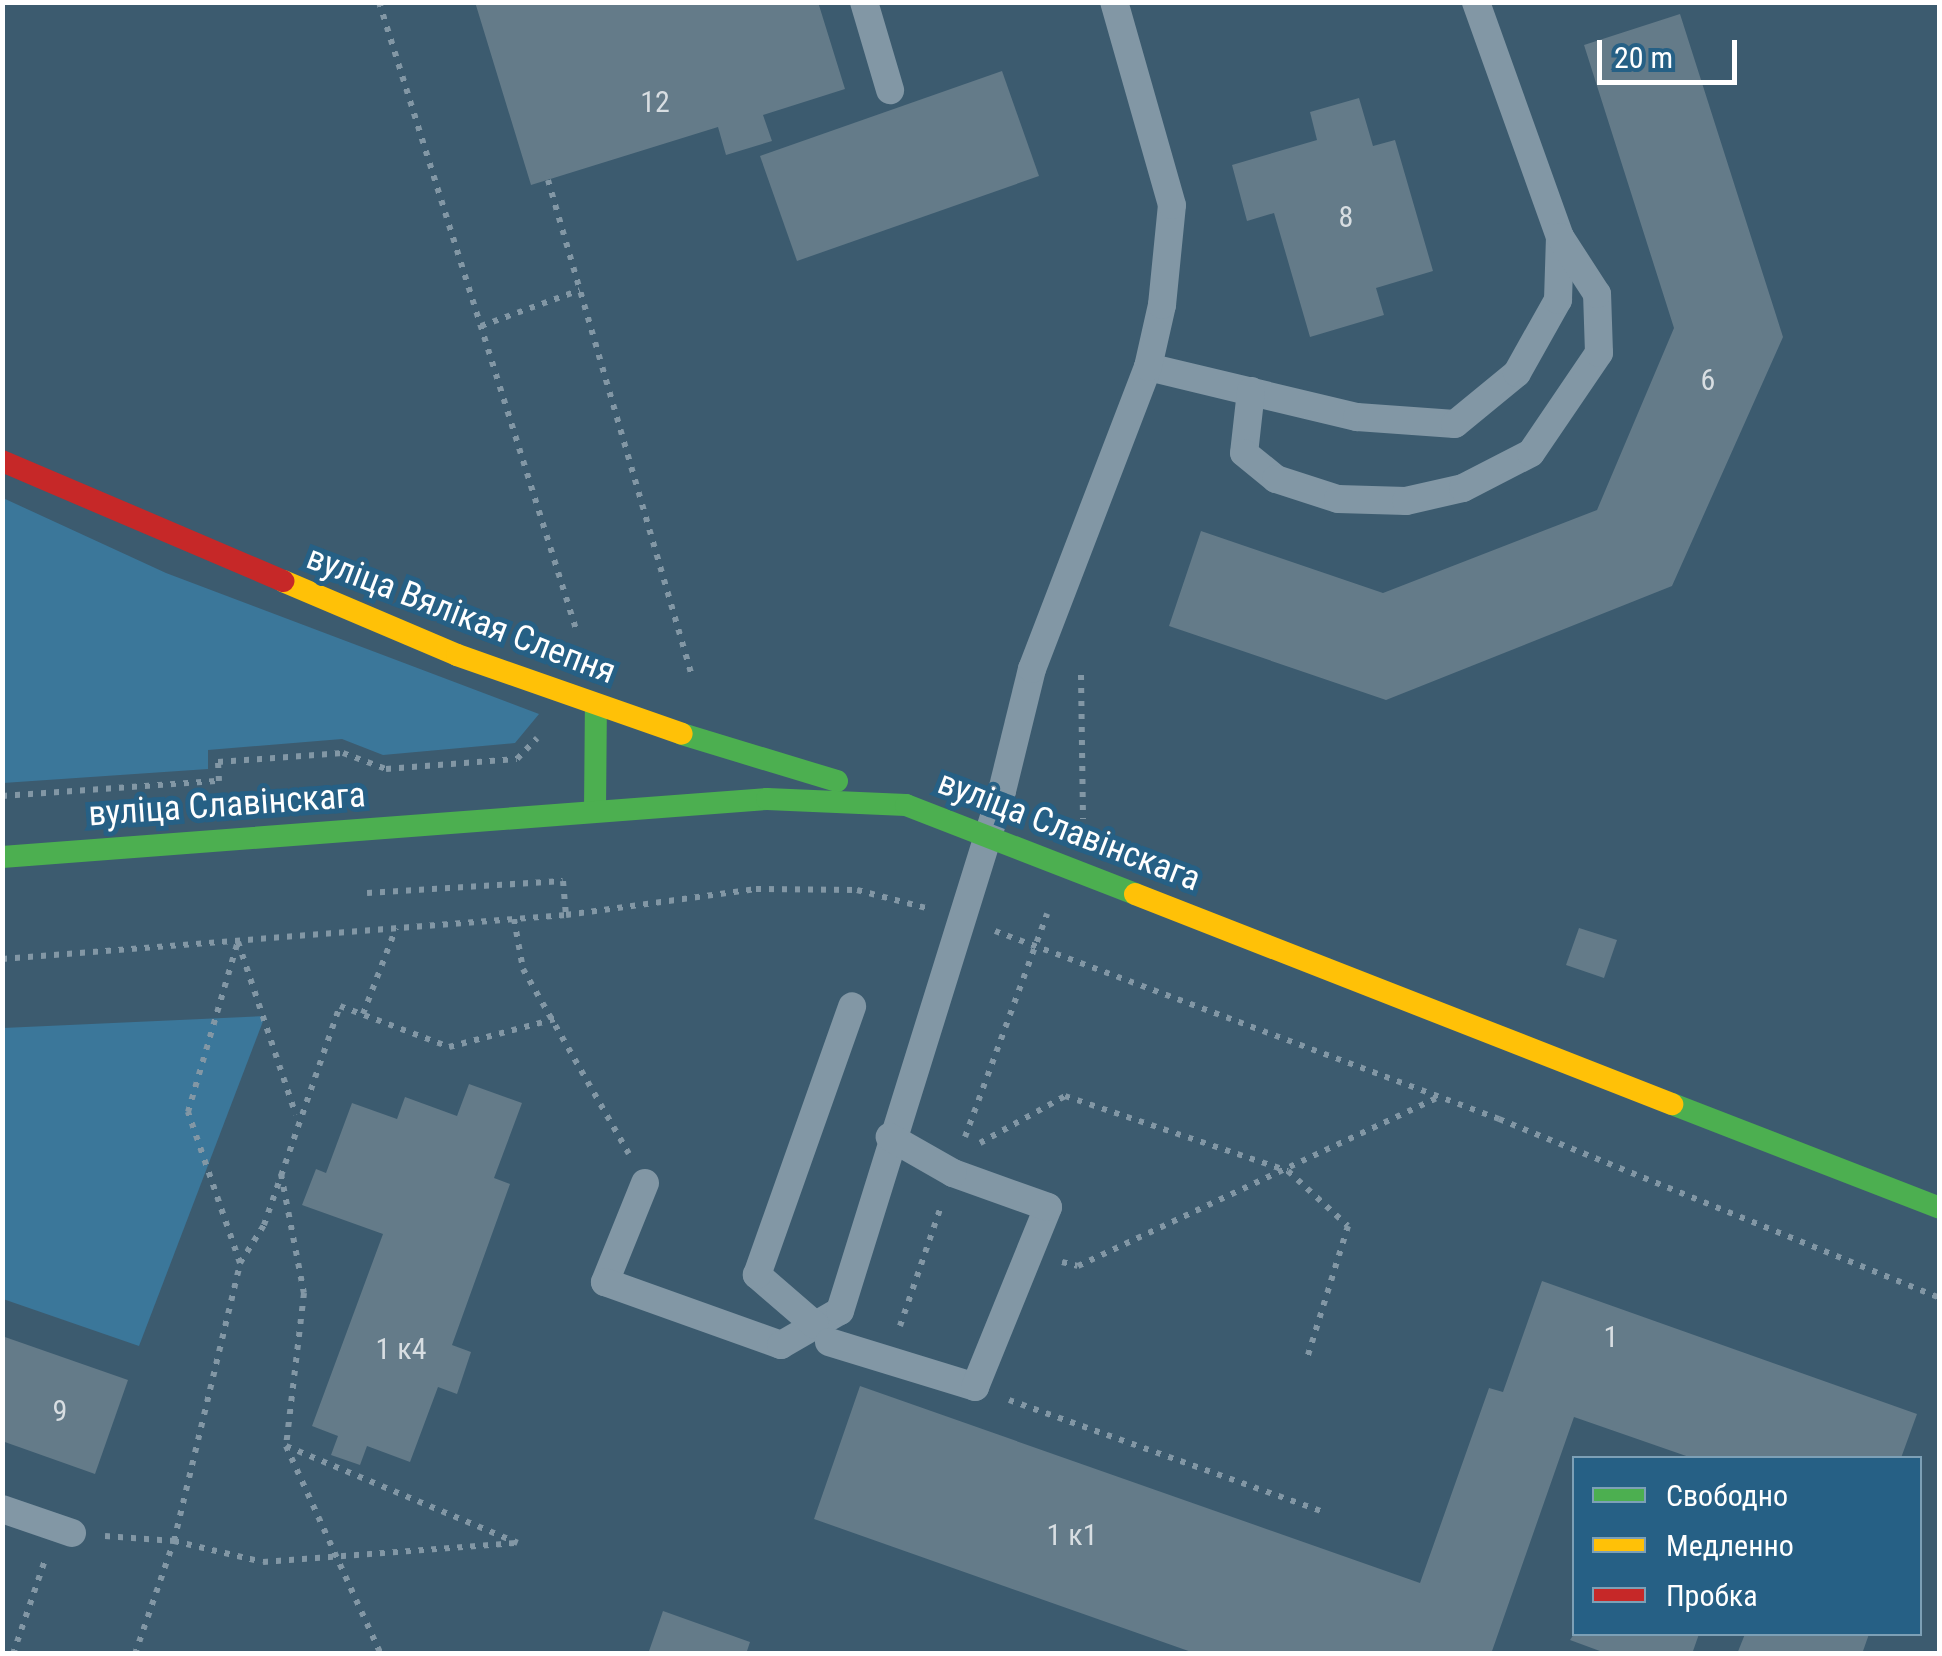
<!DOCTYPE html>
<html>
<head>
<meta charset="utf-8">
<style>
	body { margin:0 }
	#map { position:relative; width:1942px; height:1656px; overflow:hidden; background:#3c5b6f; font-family:"Roboto Condensed",sans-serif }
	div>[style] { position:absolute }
	.green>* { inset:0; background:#3b779a }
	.building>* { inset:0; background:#647b89 }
	.path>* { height:6px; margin-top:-3px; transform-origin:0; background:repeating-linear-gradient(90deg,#8297a5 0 5px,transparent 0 13px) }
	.lane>* { height:28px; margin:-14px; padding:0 14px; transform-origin:14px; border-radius:14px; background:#8297a5 }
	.fast>* { height:22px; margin:-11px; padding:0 11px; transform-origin:11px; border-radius:11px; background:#4caf50 }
	.slow>* { height:22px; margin:-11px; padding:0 11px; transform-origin:11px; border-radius:11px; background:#ffc107 }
	.jam>* { height:22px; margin:-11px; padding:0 11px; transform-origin:11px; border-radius:11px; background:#c62828 }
	span { translate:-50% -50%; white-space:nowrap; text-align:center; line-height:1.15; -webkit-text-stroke:10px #266085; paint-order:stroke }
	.number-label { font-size:30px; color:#d8dee2 }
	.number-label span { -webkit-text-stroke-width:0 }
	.street-label { font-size:35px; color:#fff }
	.frame { position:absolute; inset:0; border:5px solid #fff; pointer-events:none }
	.legend { position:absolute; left:1572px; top:1456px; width:350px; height:180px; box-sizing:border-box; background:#266085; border:2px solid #7da0b6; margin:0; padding:12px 18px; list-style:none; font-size:30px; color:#fff }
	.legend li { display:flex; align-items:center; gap:20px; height:50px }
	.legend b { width:50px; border:2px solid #7da0b6 }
	.scale { position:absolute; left:1597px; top:40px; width:140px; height:45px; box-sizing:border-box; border:5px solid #fff; border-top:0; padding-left:12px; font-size:30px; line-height:35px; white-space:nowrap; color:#fff; -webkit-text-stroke:8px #266085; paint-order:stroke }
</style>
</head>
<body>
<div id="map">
	<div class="green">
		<div style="clip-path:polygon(3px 498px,166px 573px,539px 714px,515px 743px,383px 755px,342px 739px,208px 750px,208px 769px,3px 783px)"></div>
		<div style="clip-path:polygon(265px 1016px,139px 1346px,3px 1299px,3px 1028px)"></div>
	</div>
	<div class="building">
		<div style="clip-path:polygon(475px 2px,818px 2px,845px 89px,763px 115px,772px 141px,726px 155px,718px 127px,531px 185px)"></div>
		<div style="clip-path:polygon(1680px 14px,1783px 337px,1672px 586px,1386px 700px,1169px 626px,1201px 531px,1383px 593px,1597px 510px,1674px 328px,1584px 45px)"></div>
		<div style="clip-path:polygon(1002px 71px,1039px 176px,797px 261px,760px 156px)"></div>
		<div style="clip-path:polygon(1359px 98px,1373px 146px,1395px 140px,1433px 271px,1376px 288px,1384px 315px,1310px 337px,1274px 213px,1247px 221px,1232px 165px,1317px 140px,1310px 112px)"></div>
		<div style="clip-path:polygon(1579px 928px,1617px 940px,1604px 978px,1566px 965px)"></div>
		<div style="clip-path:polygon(469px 1084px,522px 1103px,494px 1178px,510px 1184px,452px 1345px,471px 1352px,457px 1394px,438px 1387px,410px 1462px,367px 1446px,360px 1465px,331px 1455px,338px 1436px,312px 1426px,383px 1234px,302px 1205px,316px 1169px,326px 1173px,352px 1103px,397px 1119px,405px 1097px,457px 1116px)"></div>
		<div style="clip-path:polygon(1542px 1281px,1917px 1414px,1901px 1458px,1692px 1458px,1574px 1417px,1491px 1654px,1197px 1654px,814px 1519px,860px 1386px,1420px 1583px,1489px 1388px,1503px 1392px)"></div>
		<div style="clip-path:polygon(2px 1336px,128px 1380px,95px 1474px,2px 1441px)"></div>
		<div style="clip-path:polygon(663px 1611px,750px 1642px,746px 1654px,648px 1654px)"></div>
		<div style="clip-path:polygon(1574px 1634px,1699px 1634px,1692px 1654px,1608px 1654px,1570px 1640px)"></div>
		<div style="clip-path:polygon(1745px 1634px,1869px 1634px,1862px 1654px,1737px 1654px)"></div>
	</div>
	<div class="path">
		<div style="left:379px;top:2px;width:657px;rotate:72.56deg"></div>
		<div style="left:548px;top:180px;width:513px;rotate:73.82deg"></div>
		<div style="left:481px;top:326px;width:105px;rotate:-20deg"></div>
		<div style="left:1081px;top:675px;width:144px;rotate:89.2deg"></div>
		<div style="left:2px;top:796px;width:218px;rotate:-4deg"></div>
		<div style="left:219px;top:781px;width:19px;rotate:-93deg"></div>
		<div style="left:218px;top:762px;width:125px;rotate:-4.1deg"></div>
		<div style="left:343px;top:753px;width:46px;rotate:20.4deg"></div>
		<div style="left:386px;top:769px;width:131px;rotate:-4.4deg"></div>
		<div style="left:517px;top:759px;width:29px;rotate:-46deg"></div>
		<div style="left:367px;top:893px;width:196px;rotate:-3.5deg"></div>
		<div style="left:563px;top:881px;width:34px;rotate:85deg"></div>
		<div style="left:514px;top:919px;width:51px;rotate:79.8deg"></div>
		<div style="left:523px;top:969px;width:213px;rotate:60.2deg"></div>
		<div style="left:995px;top:931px;width:538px;rotate:20.46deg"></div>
		<div style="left:1499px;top:1119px;width:476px;rotate:22.1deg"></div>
		<div style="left:238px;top:942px;width:182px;rotate:71.5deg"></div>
		<div style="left:2px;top:959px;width:566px;rotate:-4.46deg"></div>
		<div style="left:566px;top:915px;width:192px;rotate:-7.8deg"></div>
		<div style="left:756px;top:889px;width:101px;rotate:0.6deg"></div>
		<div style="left:857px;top:890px;width:71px;rotate:14.6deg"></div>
		<div style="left:363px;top:1014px;width:92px;rotate:-69deg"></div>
		<div style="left:965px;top:1137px;width:238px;rotate:-69.8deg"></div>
		<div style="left:980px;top:1143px;width:97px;rotate:-28.9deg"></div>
		<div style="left:1065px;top:1096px;width:235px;rotate:18.6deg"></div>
		<div style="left:1288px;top:1171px;width:81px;rotate:42.5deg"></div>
		<div style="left:1348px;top:1226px;width:142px;rotate:107.2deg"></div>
		<div style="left:281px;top:1174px;width:121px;rotate:79.1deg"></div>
		<div style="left:304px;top:1293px;width:154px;rotate:96.7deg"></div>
		<div style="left:286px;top:1446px;width:251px;rotate:22.7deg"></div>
		<div style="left:1062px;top:1262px;width:16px;rotate:14deg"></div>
		<div style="left:1078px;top:1266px;width:395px;rotate:-25.1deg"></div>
		<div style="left:240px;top:1263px;width:45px;rotate:-57.7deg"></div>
		<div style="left:264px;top:1225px;width:232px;rotate:-70.9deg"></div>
		<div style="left:340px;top:1006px;width:116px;rotate:20.6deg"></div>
		<div style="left:449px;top:1047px;width:110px;rotate:-14.8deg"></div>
		<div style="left:900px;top:1326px;width:127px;rotate:-71.1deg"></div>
		<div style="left:1009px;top:1400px;width:337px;rotate:19.6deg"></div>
		<div style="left:286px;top:1446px;width:229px;rotate:65.5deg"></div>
		<div style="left:105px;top:1536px;width:69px;rotate:4.1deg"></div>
		<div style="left:174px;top:1541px;width:286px;rotate:-76.6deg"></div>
		<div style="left:240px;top:1263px;width:160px;rotate:-109deg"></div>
		<div style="left:188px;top:1112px;width:178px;rotate:-73.7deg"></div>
		<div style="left:13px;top:1654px;width:99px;rotate:-71.2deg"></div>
		<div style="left:135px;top:1654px;width:120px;rotate:-71deg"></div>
		<div style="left:174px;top:1541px;width:91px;rotate:13.3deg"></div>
		<div style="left:263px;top:1562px;width:255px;rotate:-4.3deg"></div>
	</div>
	<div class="lane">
		<div style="left:864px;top:2px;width:92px;rotate:73.5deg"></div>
		<div style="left:1148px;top:367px;width:215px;rotate:13.5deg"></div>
		<div style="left:1357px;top:417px;width:98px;rotate:4.1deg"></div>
		<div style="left:1455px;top:424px;width:80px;rotate:-39.4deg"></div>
		<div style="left:1517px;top:373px;width:84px;rotate:-60.7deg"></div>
		<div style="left:1558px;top:300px;width:63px;rotate:-88.2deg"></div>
		<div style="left:1560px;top:237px;width:250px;rotate:-109.7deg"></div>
		<div style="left:1251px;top:391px;width:62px;rotate:96.4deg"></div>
		<div style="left:1244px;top:453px;width:41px;rotate:39.1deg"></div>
		<div style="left:1276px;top:479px;width:65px;rotate:17.9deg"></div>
		<div style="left:1338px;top:499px;width:68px;rotate:1.7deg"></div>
		<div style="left:1406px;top:501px;width:58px;rotate:-12.8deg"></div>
		<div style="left:1463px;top:488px;width:76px;rotate:-27.2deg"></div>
		<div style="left:1531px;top:453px;width:121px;rotate:-55.8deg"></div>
		<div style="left:1599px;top:353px;width:59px;rotate:-91.9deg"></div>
		<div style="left:1597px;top:294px;width:68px;rotate:-123deg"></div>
		<div style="left:645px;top:1183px;width:107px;rotate:112deg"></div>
		<div style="left:605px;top:1282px;width:187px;rotate:19.7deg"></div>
		<div style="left:781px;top:1345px;width:68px;rotate:-30deg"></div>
		<div style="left:840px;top:1311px;width:545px;rotate:-72.7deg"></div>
		<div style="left:1002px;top:791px;width:126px;rotate:-76.2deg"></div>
		<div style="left:1032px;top:669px;width:324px;rotate:-69deg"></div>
		<div style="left:1148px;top:367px;width:64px;rotate:-77.3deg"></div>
		<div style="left:1162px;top:305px;width:100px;rotate:-84.3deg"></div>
		<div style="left:1172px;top:205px;width:211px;rotate:-105.9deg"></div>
		<div style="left:815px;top:1325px;width:77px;rotate:-139.2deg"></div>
		<div style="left:757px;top:1275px;width:285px;rotate:-70.5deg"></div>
		<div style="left:829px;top:1342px;width:153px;rotate:17.1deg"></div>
		<div style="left:975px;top:1387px;width:194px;rotate:-67.9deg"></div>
		<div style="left:1048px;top:1207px;width:101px;rotate:-160.3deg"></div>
		<div style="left:953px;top:1173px;width:73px;rotate:-150.3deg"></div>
		<div style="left:2px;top:1509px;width:74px;rotate:18.9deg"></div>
	</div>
	<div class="fast">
		<div style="left:682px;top:734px;width:162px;rotate:16.9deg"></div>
		<div style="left:595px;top:811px;width:106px;rotate:-89.5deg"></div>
		<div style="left:2px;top:857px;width:767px;rotate:-4.34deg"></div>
		<div style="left:767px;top:799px;width:139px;rotate:2.5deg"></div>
		<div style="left:906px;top:805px;width:246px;rotate:21.2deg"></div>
		<div style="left:1672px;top:1104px;width:287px;rotate:21.2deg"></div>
	</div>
	<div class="slow">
		<div style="left:283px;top:581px;width:189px;rotate:23deg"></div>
		<div style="left:457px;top:655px;width:238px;rotate:19.3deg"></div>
		<div style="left:1135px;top:894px;width:577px;rotate:21.36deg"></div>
	</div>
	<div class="jam">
		<div style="left:2px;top:461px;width:306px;rotate:23.1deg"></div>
	</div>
	<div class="number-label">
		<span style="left:655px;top:102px">12</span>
		<span style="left:1346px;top:217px">8</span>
		<span style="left:1708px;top:380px">6</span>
		<span style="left:1611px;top:1337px">1</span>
		<span style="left:401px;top:1349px">1 к4</span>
		<span style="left:60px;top:1411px">9</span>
		<span style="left:1072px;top:1535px">1 к1</span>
	</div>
	<div class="street-label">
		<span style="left:461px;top:615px;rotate:21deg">вуліца Вялікая Слепня</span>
		<span style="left:227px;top:805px;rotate:-4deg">вуліца Славінскага</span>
		<span style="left:1069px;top:831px;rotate:21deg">вуліца Славінскага</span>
	</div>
	<div class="frame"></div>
	<ul class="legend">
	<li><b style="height:12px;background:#4caf50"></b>Свободно</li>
	<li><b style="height:12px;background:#ffc107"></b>Медленно</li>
	<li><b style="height:12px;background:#c62828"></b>Пробка</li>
	</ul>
	<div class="scale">20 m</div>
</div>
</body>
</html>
